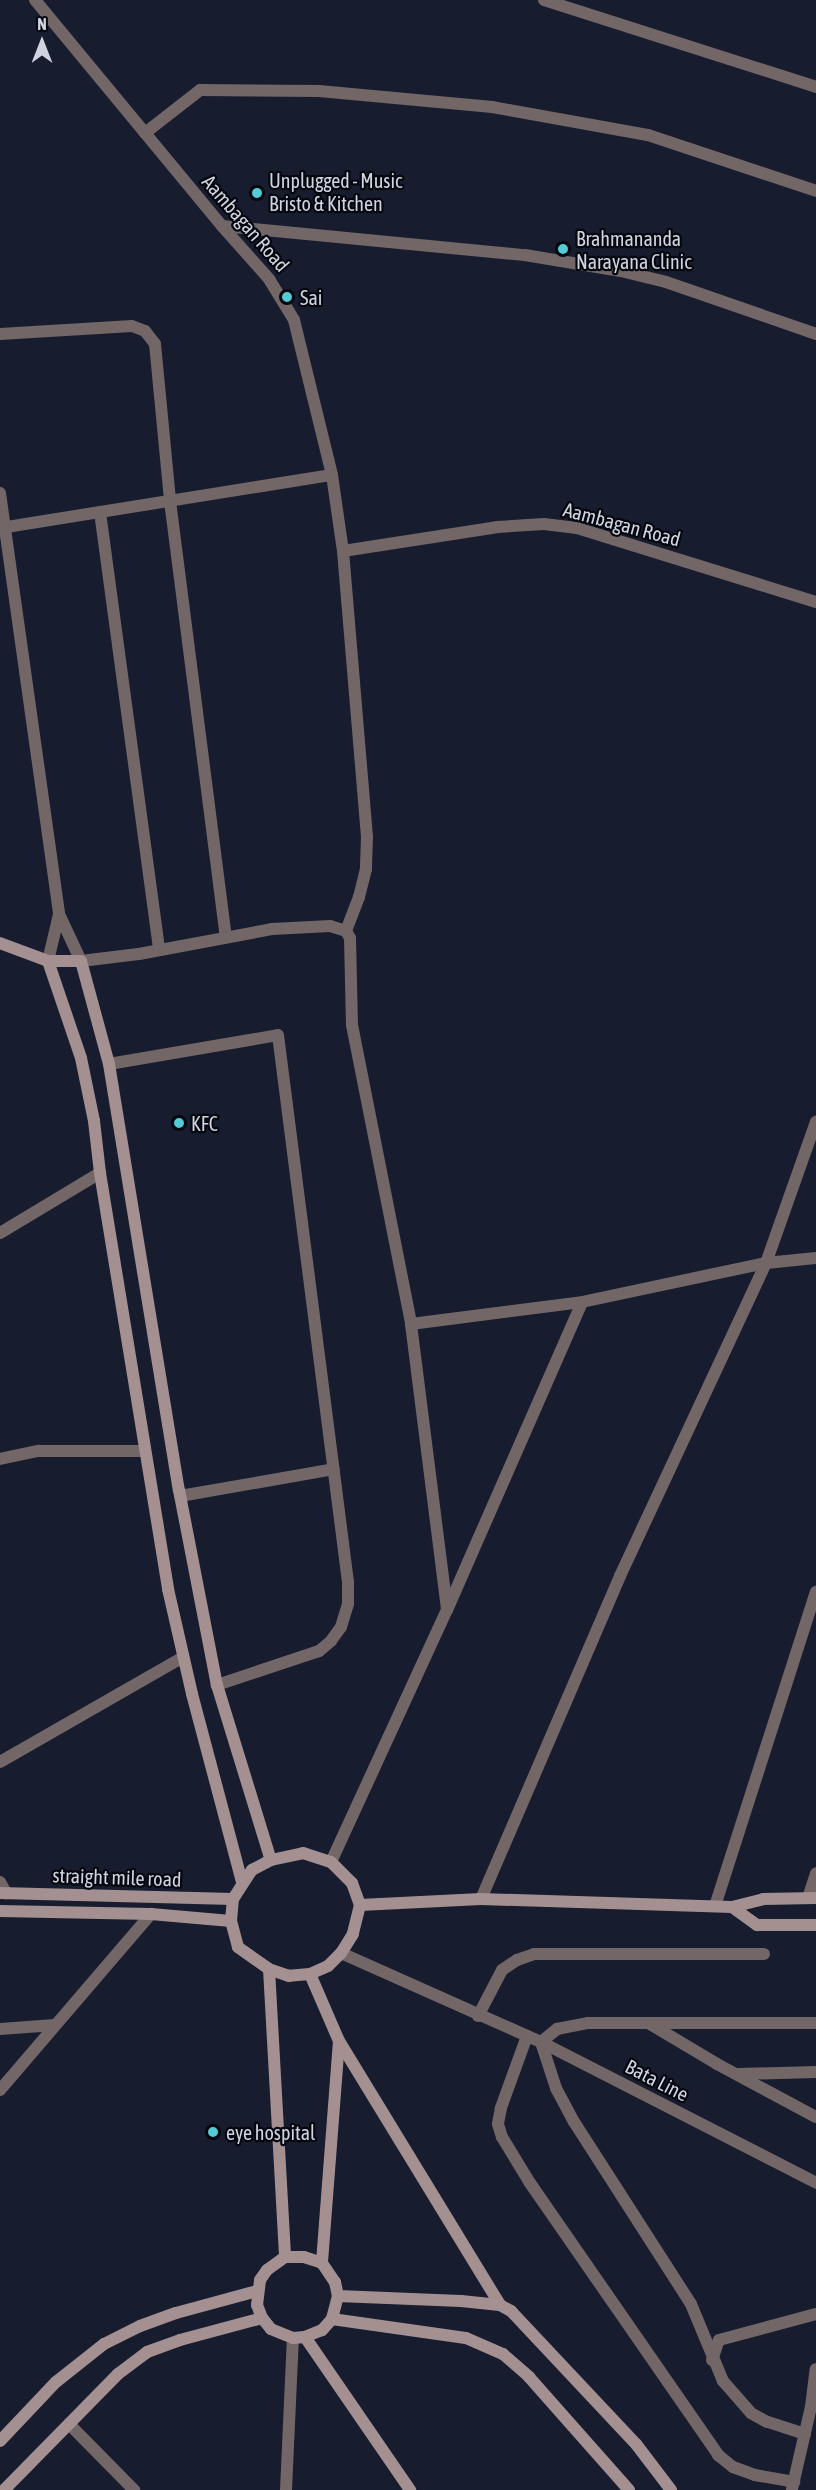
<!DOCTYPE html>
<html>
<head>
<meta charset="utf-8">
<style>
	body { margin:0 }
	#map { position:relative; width:816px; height:2490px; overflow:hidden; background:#171c2e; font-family:"Asap Condensed",sans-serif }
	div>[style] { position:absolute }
	.street>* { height:12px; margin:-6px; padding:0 6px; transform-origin:6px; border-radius:6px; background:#736667 }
	.secondary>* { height:12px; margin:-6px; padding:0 6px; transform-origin:6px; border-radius:6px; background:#a49091 }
	.dots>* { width:16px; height:16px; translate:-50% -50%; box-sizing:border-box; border:3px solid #05070e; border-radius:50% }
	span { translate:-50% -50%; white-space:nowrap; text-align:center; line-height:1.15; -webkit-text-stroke:4.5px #05070e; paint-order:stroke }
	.poi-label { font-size:20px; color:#d0d4e0 }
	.left { translate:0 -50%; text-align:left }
	.street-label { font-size:20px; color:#d0d4e0 }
	.north { position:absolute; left:12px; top:12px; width:60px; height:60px; -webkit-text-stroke:4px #05070e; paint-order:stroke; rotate:0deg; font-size:16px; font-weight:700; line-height:24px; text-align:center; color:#d0d4e0 }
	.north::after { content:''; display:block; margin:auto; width:21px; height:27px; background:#d0d4e0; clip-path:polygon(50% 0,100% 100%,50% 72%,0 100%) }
</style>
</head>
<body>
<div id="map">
	<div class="street">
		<div style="left:35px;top:0;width:293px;rotate:50.4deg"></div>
		<div style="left:222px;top:226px;width:71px;rotate:48.4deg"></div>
		<div style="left:269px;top:279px;width:48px;rotate:58.6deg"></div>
		<div style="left:294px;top:320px;width:160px;rotate:76.2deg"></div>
		<div style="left:332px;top:475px;width:77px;rotate:81.8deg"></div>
		<div style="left:343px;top:551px;width:287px;rotate:85.2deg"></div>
		<div style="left:367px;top:837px;width:32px;rotate:92deg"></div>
		<div style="left:366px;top:869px;width:29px;rotate:104deg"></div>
		<div style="left:359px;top:897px;width:36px;rotate:111deg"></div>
		<div style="left:544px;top:0;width:286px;rotate:17.7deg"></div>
		<div style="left:145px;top:133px;width:70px;rotate:-38deg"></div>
		<div style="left:200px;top:90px;width:119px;rotate:0.5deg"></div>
		<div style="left:319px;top:91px;width:174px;rotate:5.3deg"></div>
		<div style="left:492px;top:107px;width:158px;rotate:10.2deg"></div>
		<div style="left:648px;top:135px;width:177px;rotate:18.4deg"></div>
		<div style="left:222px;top:226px;width:304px;rotate:5.5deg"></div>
		<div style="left:525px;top:255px;width:97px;rotate:9.5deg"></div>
		<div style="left:621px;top:271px;width:46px;rotate:13.7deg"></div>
		<div style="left:666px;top:282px;width:159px;rotate:19.1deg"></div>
		<div style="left:0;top:334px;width:132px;rotate:-3.5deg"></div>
		<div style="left:132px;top:326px;width:14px;rotate:21deg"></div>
		<div style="left:145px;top:331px;width:16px;rotate:52deg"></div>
		<div style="left:155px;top:344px;width:158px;rotate:84.5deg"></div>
		<div style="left:170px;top:501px;width:439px;rotate:82.7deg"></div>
		<div style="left:0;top:493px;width:425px;rotate:82deg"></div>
		<div style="left:59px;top:914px;width:52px;rotate:64.9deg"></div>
		<div style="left:81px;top:961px;width:58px;rotate:-6.9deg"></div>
		<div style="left:139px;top:954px;width:135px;rotate:-10.6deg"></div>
		<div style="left:272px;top:929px;width:58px;rotate:-3deg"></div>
		<div style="left:330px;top:926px;width:17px;rotate:17deg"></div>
		<div style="left:346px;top:931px;width:8px;rotate:60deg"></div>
		<div style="left:350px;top:938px;width:87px;rotate:88.7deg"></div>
		<div style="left:352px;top:1025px;width:305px;rotate:78.8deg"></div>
		<div style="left:411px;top:1324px;width:288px;rotate:82.8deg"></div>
		<div style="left:100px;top:512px;width:442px;rotate:82.3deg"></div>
		<div style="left:0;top:528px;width:336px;rotate:-9.1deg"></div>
		<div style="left:343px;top:551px;width:157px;rotate:-8.8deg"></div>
		<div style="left:498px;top:527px;width:46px;rotate:-3.7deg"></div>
		<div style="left:544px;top:524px;width:33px;rotate:7deg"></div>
		<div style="left:577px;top:528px;width:250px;rotate:17.2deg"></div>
		<div style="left:48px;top:961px;width:48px;rotate:-76.8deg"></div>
		<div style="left:109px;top:1064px;width:171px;rotate:-9.7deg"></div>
		<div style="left:278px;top:1035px;width:551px;rotate:82.71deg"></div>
		<div style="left:348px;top:1582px;width:22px;rotate:90deg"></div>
		<div style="left:348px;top:1604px;width:24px;rotate:107deg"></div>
		<div style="left:341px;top:1627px;width:17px;rotate:126deg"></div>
		<div style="left:331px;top:1641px;width:16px;rotate:140deg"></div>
		<div style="left:319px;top:1651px;width:108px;rotate:161.6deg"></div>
		<div style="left:0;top:1233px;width:117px;rotate:-31deg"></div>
		<div style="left:411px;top:1324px;width:172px;rotate:-7.3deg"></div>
		<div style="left:582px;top:1302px;width:188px;rotate:-12deg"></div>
		<div style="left:766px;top:1263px;width:50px;rotate:-5.7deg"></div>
		<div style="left:0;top:1459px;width:40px;rotate:-12deg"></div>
		<div style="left:39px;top:1451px;width:106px"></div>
		<div style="left:180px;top:1496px;width:156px;rotate:-9.9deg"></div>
		<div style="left:0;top:1762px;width:211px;rotate:-29.8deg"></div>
		<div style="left:331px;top:1862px;width:277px;rotate:-65.3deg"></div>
		<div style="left:447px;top:1610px;width:336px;rotate:-66.3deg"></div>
		<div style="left:0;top:1882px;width:13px;rotate:61deg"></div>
		<div style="left:808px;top:1898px;width:26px;rotate:-72deg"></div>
		<div style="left:481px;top:1899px;width:352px;rotate:-66.7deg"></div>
		<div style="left:620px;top:1576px;width:345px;rotate:-65deg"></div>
		<div style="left:766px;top:1263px;width:150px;rotate:-70.5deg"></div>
		<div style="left:715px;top:1906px;width:330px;rotate:-72.2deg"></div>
		<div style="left:341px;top:1953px;width:219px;rotate:24deg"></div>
		<div style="left:541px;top:2042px;width:309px;rotate:27.1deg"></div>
		<div style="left:478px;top:2016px;width:52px;rotate:-62.4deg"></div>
		<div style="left:502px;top:1970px;width:18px;rotate:-34deg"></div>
		<div style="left:517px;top:1960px;width:18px;rotate:-19deg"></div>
		<div style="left:534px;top:1954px;width:230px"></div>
		<div style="left:650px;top:2024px;width:78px;rotate:30.8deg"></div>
		<div style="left:717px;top:2064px;width:112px;rotate:28.2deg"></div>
		<div style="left:0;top:2029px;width:55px;rotate:-4.2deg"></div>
		<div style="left:527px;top:2036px;width:77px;rotate:109.9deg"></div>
		<div style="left:501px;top:2108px;width:16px;rotate:101deg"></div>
		<div style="left:498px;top:2124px;width:14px;rotate:73deg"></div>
		<div style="left:502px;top:2137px;width:54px;rotate:58.7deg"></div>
		<div style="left:530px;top:2183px;width:331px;rotate:55.3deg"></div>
		<div style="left:718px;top:2455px;width:19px;rotate:39deg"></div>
		<div style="left:733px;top:2467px;width:23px;rotate:20deg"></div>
		<div style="left:755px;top:2475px;width:40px;rotate:10deg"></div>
		<div style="left:739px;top:2074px;width:77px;rotate:-1.5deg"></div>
		<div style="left:0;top:2090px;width:232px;rotate:-49.4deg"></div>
		<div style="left:712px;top:2360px;width:21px;rotate:-71deg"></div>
		<div style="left:719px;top:2340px;width:100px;rotate:-15deg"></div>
		<div style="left:69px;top:2424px;width:93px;rotate:45.4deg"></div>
		<div style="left:805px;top:2434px;width:40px;rotate:-162deg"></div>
		<div style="left:767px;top:2422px;width:18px;rotate:-151deg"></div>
		<div style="left:751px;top:2413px;width:43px;rotate:-131.2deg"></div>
		<div style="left:723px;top:2381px;width:83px;rotate:-112.6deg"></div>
		<div style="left:691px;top:2304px;width:216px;rotate:-122.7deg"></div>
		<div style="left:574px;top:2122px;width:38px;rotate:-118deg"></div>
		<div style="left:556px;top:2088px;width:48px;rotate:-108.1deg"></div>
		<div style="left:541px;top:2042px;width:21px;rotate:-39deg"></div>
		<div style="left:557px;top:2029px;width:32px;rotate:-11deg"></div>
		<div style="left:588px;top:2023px;width:228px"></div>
		<div style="left:792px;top:2489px;width:84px;rotate:-77deg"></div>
		<div style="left:811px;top:2407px;width:38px;rotate:-83deg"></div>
		<div style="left:286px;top:2490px;width:152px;rotate:-87.4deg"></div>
	</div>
	<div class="secondary">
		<div style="left:0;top:943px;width:51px;rotate:20.6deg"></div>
		<div style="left:48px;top:961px;width:33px"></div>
		<div style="left:81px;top:961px;width:107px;rotate:74.8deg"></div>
		<div style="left:109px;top:1064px;width:432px;rotate:80.7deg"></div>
		<div style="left:179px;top:1490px;width:199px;rotate:79deg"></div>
		<div style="left:217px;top:1685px;width:183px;rotate:72.9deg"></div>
		<div style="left:48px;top:961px;width:102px;rotate:71.2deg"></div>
		<div style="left:81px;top:1058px;width:64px;rotate:78.3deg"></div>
		<div style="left:94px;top:1121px;width:52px;rotate:83.4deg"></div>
		<div style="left:100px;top:1173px;width:422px;rotate:80.7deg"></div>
		<div style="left:168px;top:1589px;width:108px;rotate:77.1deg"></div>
		<div style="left:192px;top:1694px;width:195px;rotate:75.1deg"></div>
		<div style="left:303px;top:1853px;width:29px;rotate:18deg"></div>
		<div style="left:331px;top:1862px;width:30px;rotate:45deg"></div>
		<div style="left:352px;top:1883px;width:23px;rotate:70deg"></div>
		<div style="left:360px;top:1905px;width:30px;rotate:104deg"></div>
		<div style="left:353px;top:1934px;width:22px;rotate:122deg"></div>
		<div style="left:341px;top:1953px;width:18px;rotate:135deg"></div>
		<div style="left:328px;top:1966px;width:20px;rotate:156deg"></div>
		<div style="left:310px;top:1974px;width:21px;rotate:175deg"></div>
		<div style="left:289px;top:1976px;width:21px;rotate:-161deg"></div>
		<div style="left:269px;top:1969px;width:38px;rotate:-145deg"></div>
		<div style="left:238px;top:1947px;width:27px;rotate:-105deg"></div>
		<div style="left:231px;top:1921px;width:22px;rotate:-85deg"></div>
		<div style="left:233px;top:1899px;width:35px;rotate:-57deg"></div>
		<div style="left:252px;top:1870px;width:21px;rotate:-28deg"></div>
		<div style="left:271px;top:1860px;width:33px;rotate:-12deg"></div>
		<div style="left:0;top:1893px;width:233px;rotate:1.5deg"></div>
		<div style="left:360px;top:1905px;width:121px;rotate:-2.8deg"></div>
		<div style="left:481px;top:1899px;width:251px;rotate:1.8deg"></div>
		<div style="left:732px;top:1907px;width:32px;rotate:-14deg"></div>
		<div style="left:763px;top:1899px;width:53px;rotate:-1.1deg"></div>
		<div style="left:732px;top:1907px;width:31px;rotate:36deg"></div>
		<div style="left:757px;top:1925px;width:59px"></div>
		<div style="left:0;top:1911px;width:151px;rotate:1.1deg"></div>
		<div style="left:151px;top:1914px;width:80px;rotate:5deg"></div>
		<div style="left:269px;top:1969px;width:288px;rotate:86.8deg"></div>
		<div style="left:310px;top:1974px;width:73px;rotate:66.6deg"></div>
		<div style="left:339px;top:2041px;width:223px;rotate:94.4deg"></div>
		<div style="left:339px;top:2041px;width:309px;rotate:58.6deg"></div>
		<div style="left:285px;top:2257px;width:19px"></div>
		<div style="left:304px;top:2257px;width:19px;rotate:18deg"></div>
		<div style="left:322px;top:2263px;width:23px;rotate:56deg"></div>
		<div style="left:335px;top:2282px;width:14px;rotate:78deg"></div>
		<div style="left:338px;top:2296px;width:24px;rotate:105deg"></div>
		<div style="left:332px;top:2319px;width:15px;rotate:132deg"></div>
		<div style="left:322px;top:2330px;width:18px;rotate:158deg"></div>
		<div style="left:305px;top:2337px;width:12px;rotate:175deg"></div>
		<div style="left:293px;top:2338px;width:24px;rotate:-158deg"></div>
		<div style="left:271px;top:2329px;width:14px;rotate:-129deg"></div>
		<div style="left:262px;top:2318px;width:14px;rotate:-111deg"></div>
		<div style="left:257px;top:2305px;width:25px;rotate:-83deg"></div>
		<div style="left:260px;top:2280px;width:12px;rotate:-55deg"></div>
		<div style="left:267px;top:2270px;width:22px;rotate:-36deg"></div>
		<div style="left:338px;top:2296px;width:123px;rotate:2.3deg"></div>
		<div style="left:461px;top:2301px;width:39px;rotate:6deg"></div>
		<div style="left:500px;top:2305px;width:13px;rotate:29deg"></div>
		<div style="left:511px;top:2311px;width:183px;rotate:46.8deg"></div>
		<div style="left:636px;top:2444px;width:58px;rotate:52.7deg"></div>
		<div style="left:332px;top:2319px;width:135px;rotate:8.1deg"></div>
		<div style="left:466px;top:2338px;width:40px;rotate:23.4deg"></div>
		<div style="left:503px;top:2354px;width:35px;rotate:41deg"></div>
		<div style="left:529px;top:2377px;width:151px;rotate:48.5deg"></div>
		<div style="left:305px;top:2337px;width:186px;rotate:55.5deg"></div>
		<div style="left:0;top:2441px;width:81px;rotate:-46.5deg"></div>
		<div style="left:56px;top:2382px;width:61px;rotate:-38.4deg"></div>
		<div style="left:104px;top:2344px;width:40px;rotate:-26.6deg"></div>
		<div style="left:140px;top:2326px;width:38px;rotate:-20deg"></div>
		<div style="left:176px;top:2313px;width:84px;rotate:-15.2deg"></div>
		<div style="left:4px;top:2490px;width:163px;rotate:-45.5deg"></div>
		<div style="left:118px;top:2374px;width:36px;rotate:-37deg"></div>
		<div style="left:147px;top:2352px;width:35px;rotate:-20deg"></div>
		<div style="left:180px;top:2340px;width:85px;rotate:-15deg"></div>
	</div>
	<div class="dots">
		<div style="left:257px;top:193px;background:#52cbd7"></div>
		<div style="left:563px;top:249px;background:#52cbd7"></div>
		<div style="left:287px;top:297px;background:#52cbd7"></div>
		<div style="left:179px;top:1123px;background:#52cbd7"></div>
		<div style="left:213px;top:2132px;background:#52cbd7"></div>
	</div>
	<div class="poi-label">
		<span class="left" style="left:269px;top:192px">Unplugged - Music<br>Bristo &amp; Kitchen</span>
		<span class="left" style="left:576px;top:250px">Brahmananda<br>Narayana Clinic</span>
		<span class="left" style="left:300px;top:297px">Sai</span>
		<span class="left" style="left:191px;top:1123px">KFC</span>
		<span class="left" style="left:226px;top:2132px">eye hospital</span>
	</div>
	<div class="street-label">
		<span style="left:246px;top:223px;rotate:49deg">Aambagan Road</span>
		<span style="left:622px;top:524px;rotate:15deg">Aambagan Road</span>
		<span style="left:117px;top:1877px;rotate:2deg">straight mile road</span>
		<span style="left:657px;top:2080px;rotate:27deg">Bata Line</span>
	</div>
	<div class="north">N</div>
</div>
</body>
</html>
